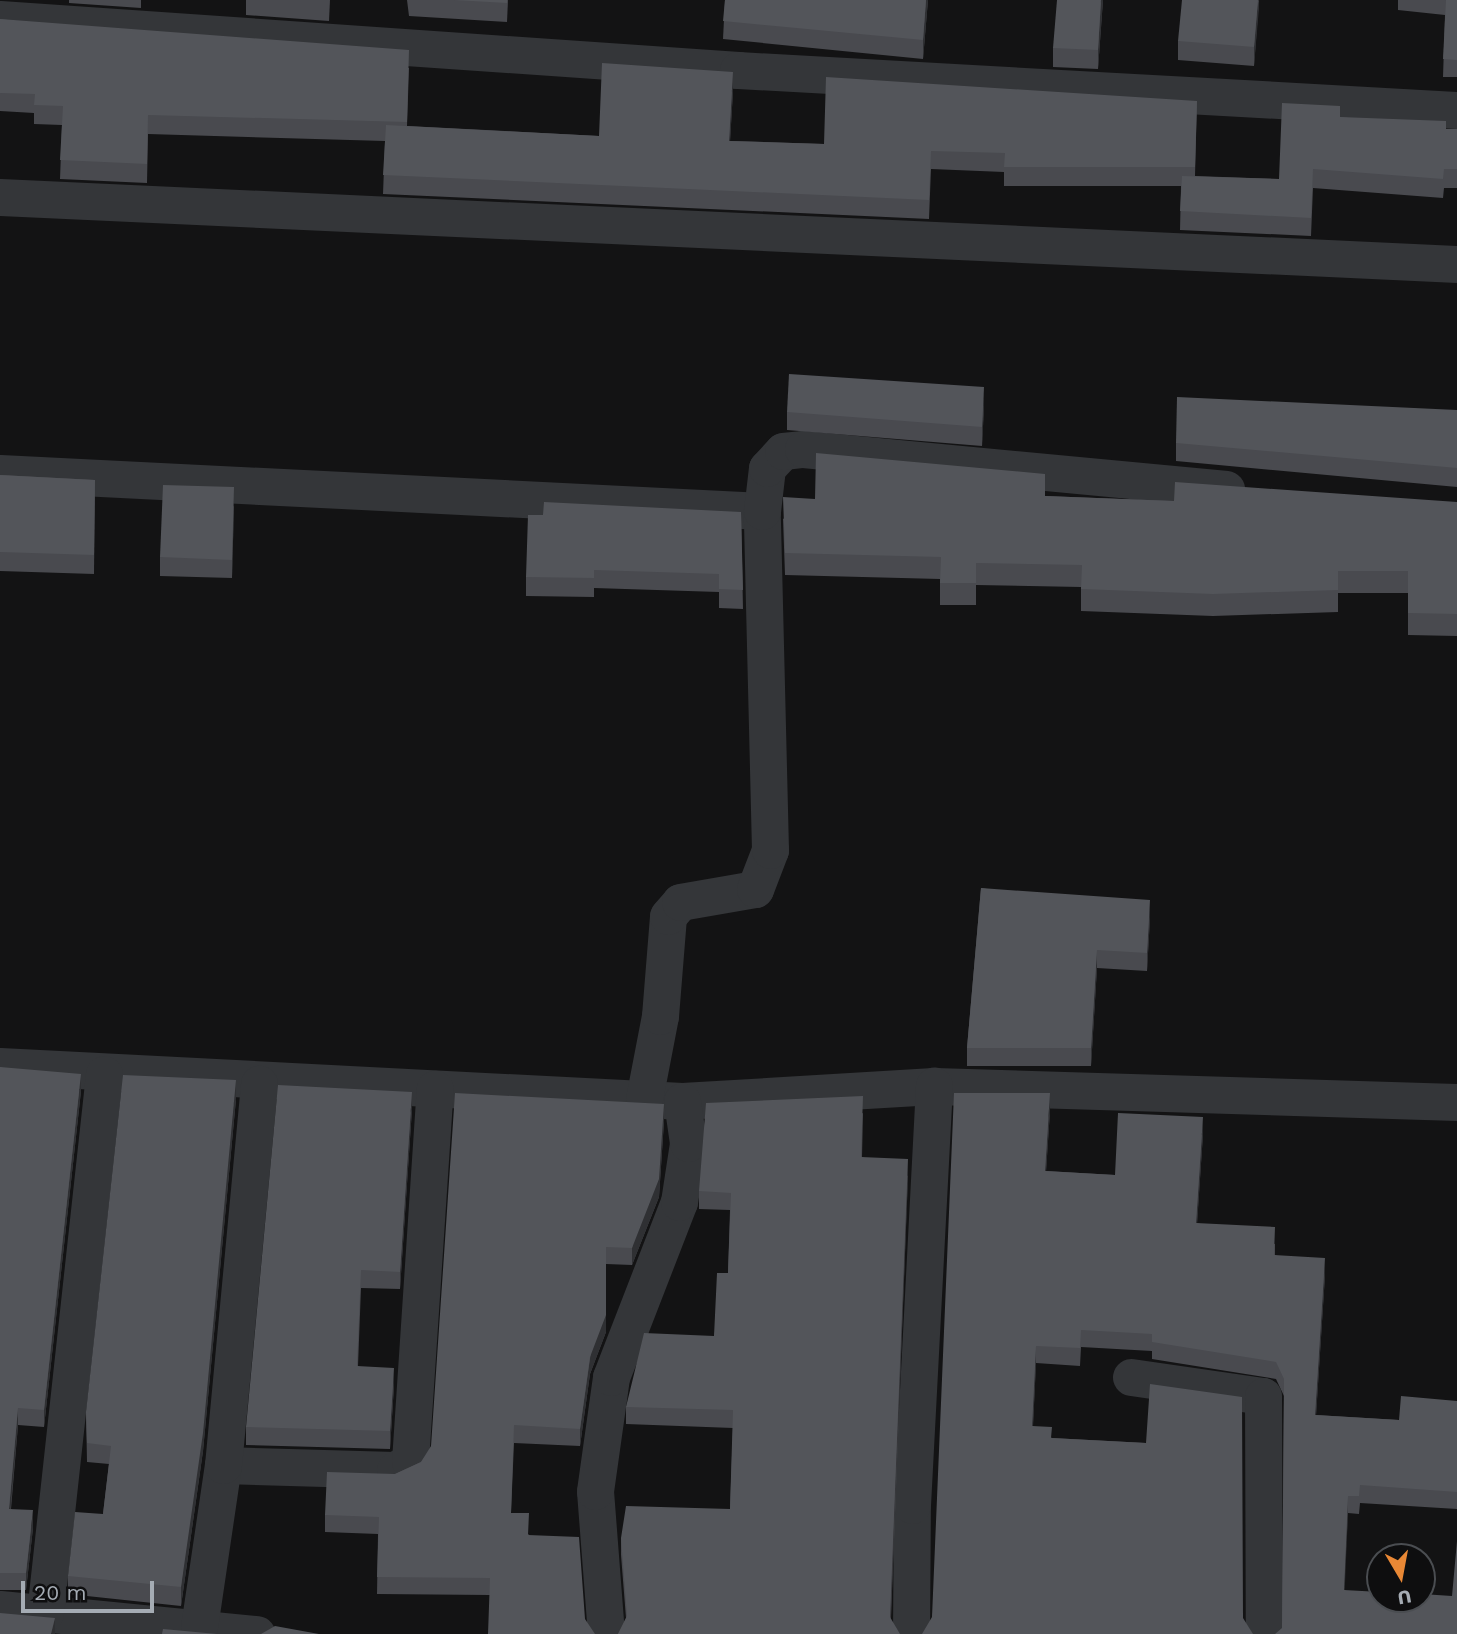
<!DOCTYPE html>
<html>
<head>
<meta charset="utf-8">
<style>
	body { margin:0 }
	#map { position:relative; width:1457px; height:1634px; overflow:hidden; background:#131314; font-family:"Work Sans",sans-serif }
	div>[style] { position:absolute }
	.street>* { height:37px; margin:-18.5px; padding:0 18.5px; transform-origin:18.5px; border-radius:18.5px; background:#343639 }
	.wall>* { inset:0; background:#494a4f }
	.shaded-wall>* { inset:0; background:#2f3033 }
	.building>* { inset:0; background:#53555a }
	span { translate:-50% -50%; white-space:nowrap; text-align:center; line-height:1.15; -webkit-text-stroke:5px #0e0e0f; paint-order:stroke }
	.north { position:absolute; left:1366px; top:1543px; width:70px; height:70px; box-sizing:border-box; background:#0e0e0f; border:2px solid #4a4d51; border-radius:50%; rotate:170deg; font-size:19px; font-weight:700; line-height:28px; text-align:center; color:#a5acb4 }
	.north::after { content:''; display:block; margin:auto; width:24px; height:32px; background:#e98835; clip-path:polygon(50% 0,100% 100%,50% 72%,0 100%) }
	.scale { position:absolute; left:21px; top:1581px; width:133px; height:32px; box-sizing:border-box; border:4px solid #a5acb4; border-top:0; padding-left:9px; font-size:21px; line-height:24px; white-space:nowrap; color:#a5acb4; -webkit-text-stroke:5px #0e0e0f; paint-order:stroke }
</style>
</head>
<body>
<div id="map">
	<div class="street">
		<div style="left:0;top:19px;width:740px;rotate:3.95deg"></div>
		<div style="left:738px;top:70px;width:720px;rotate:3.18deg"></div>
		<div style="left:0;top:197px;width:1459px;rotate:2.63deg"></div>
		<div style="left:0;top:473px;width:763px;rotate:2.85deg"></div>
		<div style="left:0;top:1066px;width:683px;rotate:2.94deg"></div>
		<div style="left:682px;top:1101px;width:252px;rotate:-3.4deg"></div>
		<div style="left:934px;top:1086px;width:523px;rotate:1.75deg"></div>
		<div style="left:644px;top:1099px;width:85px;rotate:-79.1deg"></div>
		<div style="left:660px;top:1016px;width:100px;rotate:-85.4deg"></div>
		<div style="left:668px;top:916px;width:18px;rotate:-49deg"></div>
		<div style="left:680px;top:902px;width:76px;rotate:-9.8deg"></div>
		<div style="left:755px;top:889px;width:42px;rotate:-69deg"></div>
		<div style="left:770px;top:850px;width:339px;rotate:-91.4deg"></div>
		<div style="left:762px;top:511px;width:43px;rotate:-83.4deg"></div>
		<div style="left:767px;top:468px;width:23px;rotate:-47deg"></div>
		<div style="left:783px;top:451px;width:20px;rotate:-6deg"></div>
		<div style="left:803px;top:449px;width:425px;rotate:5.4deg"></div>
		<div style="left:1131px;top:1377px;width:133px;rotate:8.2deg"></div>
		<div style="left:1263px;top:1396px;width:238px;rotate:89.8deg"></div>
		<div style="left:223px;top:1465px;width:172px;rotate:1.7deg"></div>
		<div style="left:395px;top:1470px;width:17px;rotate:-31deg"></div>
		<div style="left:410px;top:1461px;width:373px;rotate:-86.2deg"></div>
		<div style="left:0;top:1609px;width:258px;rotate:5.6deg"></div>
		<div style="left:45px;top:1613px;width:542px;rotate:-83.75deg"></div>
		<div style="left:199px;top:1627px;width:164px;rotate:-81.6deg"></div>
		<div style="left:223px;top:1465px;width:383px;rotate:-84.6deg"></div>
		<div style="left:606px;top:1634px;width:143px;rotate:-94.4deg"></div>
		<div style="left:595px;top:1491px;width:115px;rotate:-82deg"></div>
		<div style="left:611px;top:1377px;width:188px;rotate:-68.8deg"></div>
		<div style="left:679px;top:1202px;width:60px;rotate:-81.3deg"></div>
		<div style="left:688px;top:1143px;width:42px;rotate:-98.1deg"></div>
		<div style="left:911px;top:1634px;width:129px;rotate:-89.6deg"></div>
		<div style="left:912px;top:1505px;width:420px;rotate:-87deg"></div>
	</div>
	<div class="wall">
		<div style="clip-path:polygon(69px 0,141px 0,141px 8px,69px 3px)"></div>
		<div style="clip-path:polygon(246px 0,330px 0,329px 21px,246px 15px)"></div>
		<div style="clip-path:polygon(407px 0,508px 0,507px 22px,409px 16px)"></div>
		<div style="clip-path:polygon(725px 0,928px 0,923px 59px,723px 39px)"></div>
		<div style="clip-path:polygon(1103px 0,1098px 69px,1053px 67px,1053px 48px)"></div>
		<div style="clip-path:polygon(1259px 0,1254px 66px,1178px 60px,1178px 41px)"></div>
		<div style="clip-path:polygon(1398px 0,1457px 0,1457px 77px,1443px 77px,1445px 15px,1398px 10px)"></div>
		<div style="clip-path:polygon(0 19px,409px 68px,407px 126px,599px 136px,733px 91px,730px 141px,824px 144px,1197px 101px,1195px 176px,1279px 179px,1340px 117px,1446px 129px,1457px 129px,1457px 188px,1444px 188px,1443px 198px,1313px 188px,1311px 236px,1180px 230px,1181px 186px,1004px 186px,1004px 172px,931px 169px,929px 219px,383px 194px,385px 141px,148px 134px,147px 183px,60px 179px,62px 125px,34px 124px,34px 113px,0 111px)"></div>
		<div style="clip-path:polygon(984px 406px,982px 446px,787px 430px,787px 412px)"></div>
		<div style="clip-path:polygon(1457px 410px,1457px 487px,1176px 461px,1176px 443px)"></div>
		<div style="clip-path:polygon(0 475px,95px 480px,94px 574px,0 571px)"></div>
		<div style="clip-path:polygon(1045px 496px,1174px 501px,1457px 502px,1457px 636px,1408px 635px,1408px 593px,1338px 593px,1338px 612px,1213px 616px,1081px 611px,1081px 587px,976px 585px,976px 605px,940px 605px,940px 579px,785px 575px,783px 519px,815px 499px)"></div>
		<div style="clip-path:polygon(234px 506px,232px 578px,160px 576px,160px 557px)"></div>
		<div style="clip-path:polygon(741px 512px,743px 609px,719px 608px,719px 592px,594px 588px,594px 597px,526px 596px,526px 577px)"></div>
		<div style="clip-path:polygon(981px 888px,1150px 918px,1147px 971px,1097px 968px,1091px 1066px,967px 1066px,967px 1048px)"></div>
		<div style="clip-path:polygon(0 1067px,81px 1091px,44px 1427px,18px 1425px,11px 1509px,33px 1528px,26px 1590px,0 1590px)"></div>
		<div style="clip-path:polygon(236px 1099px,203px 1451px,181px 1606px,68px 1594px,68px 1576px,103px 1514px,109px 1464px,87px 1462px,86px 1412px)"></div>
		<div style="clip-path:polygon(412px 1109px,400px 1289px,361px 1288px,358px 1366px,394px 1385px,390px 1449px,246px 1445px,246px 1427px)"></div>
		<div style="clip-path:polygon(1050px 1111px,1046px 1171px,1115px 1175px,1203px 1134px,1197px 1223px,1275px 1244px,1275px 1255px,1325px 1275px,1316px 1415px,1399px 1420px,1457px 1401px,1457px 1509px,1360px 1503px,1359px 1514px,1348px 1513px,1344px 1590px,1457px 1634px,1282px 1628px,1284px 1396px,1276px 1379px,1152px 1359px,1152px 1351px,1081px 1347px,1080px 1366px,1036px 1363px,1033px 1426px,1052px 1438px,1146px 1443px,1242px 1397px,932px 1617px)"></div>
		<div style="clip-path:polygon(863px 1113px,862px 1157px,908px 1176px,891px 1618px,618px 1634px,626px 1618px,621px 1555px,621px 1538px,730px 1509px,733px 1428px,626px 1424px,626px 1407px,714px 1336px,728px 1273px,730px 1210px,699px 1209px,699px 1191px)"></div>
		<div style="clip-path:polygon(664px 1121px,659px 1197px,632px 1265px,606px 1264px,606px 1332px,590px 1374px,580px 1446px,514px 1443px,511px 1513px,529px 1535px,585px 1619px,490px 1595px,377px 1594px,378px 1534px,325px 1532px,325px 1515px,395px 1474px,421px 1462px)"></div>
	</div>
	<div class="shaded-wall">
		<div style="clip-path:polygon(926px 0,928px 0,923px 59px,923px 40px)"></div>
		<div style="clip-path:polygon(1101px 0,1103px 0,1098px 69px,1098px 50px)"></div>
		<div style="clip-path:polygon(1258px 0,1259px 8px,1254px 66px,1254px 47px)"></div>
		<div style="clip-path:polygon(733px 72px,733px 91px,729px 160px,729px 141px)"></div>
		<div style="clip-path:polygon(984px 387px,984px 406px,982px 446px,982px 427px)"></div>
		<div style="clip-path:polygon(234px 487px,234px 506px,232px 578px,232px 560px)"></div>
		<div style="clip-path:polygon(1150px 900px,1150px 918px,1147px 971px,1147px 953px)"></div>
		<div style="clip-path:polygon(1097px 950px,1097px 968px,1091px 1066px,1091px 1048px)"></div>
		<div style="clip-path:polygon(81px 1074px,81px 1091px,44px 1427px,44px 1410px)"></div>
		<div style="clip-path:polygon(236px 1080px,236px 1099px,203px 1451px,181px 1606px,181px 1587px)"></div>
		<div style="clip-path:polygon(412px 1092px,412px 1109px,400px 1289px,400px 1272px)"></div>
		<div style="clip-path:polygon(1050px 1093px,1050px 1111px,1045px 1188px,1045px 1171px)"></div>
		<div style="clip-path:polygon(664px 1104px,664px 1121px,659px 1197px,632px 1265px,632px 1248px)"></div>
		<div style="clip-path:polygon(1203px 1117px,1203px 1134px,1196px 1240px,1196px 1223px)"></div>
		<div style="clip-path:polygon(908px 1159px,908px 1176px,890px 1634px,890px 1617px)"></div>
		<div style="clip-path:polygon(606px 1247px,606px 1332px,590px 1374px,580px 1446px,580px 1429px)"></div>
		<div style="clip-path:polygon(1325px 1258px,1325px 1275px,1315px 1432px,1315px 1415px)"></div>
		<div style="clip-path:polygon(1036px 1346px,1036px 1363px,1032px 1443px,1032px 1426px)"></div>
		<div style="clip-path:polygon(394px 1368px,394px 1385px,390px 1449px,390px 1431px)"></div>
		<div style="clip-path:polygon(18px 1408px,18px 1425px,9px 1526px,9px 1509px)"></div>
		<div style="clip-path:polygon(1348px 1496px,1348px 1513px,1344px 1607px,1344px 1590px)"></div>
		<div style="clip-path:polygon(33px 1510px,33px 1528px,26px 1590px,26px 1573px)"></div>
		<div style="clip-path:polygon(55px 1618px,55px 1634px,51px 1634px)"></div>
	</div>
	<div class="building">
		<div style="clip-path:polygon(454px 0,507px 0,507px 3px)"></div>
		<div style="clip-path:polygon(725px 0,926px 0,923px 40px,723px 21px)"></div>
		<div style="clip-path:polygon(1057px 0,1101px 0,1098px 50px,1053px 48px)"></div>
		<div style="clip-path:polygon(1182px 0,1258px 0,1254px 47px,1178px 41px)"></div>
		<div style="clip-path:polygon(1446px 0,1457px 0,1457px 60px,1443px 59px)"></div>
		<div style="clip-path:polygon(0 19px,409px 50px,407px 122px,148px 115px,147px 164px,60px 160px,63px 106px,34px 105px,35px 94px,0 93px)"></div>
		<div style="clip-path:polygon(602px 63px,733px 72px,729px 141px,824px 144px,826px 77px,1197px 101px,1195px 167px,1004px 167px,1005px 153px,931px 151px,929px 200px,383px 175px,386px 125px,599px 136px)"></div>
		<div style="clip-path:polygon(1282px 103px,1340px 106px,1340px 117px,1446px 121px,1446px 129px,1457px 129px,1457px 169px,1444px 169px,1443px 179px,1313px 169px,1311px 218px,1180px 211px,1182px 176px,1279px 179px)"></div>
		<div style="clip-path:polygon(789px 374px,984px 387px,982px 427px,787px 412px)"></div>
		<div style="clip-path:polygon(1177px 397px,1457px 410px,1457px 468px,1176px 443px)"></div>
		<div style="clip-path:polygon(816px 453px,1045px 474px,1045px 496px,1174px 501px,1175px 482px,1457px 502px,1457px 614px,1408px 613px,1408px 571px,1338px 571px,1338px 590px,1213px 594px,1081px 589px,1082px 565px,976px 563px,976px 583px,940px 583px,941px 557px,785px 553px,783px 497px,815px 499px)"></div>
		<div style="clip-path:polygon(0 475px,95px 480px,94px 555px,0 552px)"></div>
		<div style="clip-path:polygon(163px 485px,234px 487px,232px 560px,160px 557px)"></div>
		<div style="clip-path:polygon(544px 502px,741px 512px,743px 590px,719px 589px,719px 574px,594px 570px,594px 578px,526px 577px,528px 515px,543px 515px)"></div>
		<div style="clip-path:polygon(981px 888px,1150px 900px,1147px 953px,1097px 950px,1091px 1048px,967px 1048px)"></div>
		<div style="clip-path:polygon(0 1067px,81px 1074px,44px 1410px,18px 1408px,9px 1509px,33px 1510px,26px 1573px,0 1573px)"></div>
		<div style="clip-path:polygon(123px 1075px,236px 1080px,203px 1433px,181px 1587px,68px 1576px,75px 1512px,103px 1514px,111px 1446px,87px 1443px,86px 1412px)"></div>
		<div style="clip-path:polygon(278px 1085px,412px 1092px,400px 1272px,361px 1270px,357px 1366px,394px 1368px,390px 1431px,246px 1427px)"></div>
		<div style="clip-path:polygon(455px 1093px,664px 1104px,659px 1179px,632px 1248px,606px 1247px,606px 1315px,590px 1357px,580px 1429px,514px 1425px,511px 1513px,529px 1513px,528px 1535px,579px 1537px,585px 1619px,595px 1634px,488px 1634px,490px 1578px,377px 1577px,379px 1517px,325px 1515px,327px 1472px,395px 1474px,421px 1462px,431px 1446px)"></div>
		<div style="clip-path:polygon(954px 1093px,1050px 1093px,1045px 1171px,1115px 1175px,1118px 1113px,1203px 1117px,1196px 1223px,1275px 1227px,1274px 1255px,1325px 1258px,1315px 1415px,1399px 1420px,1401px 1396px,1457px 1401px,1457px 1492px,1360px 1485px,1359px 1496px,1348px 1496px,1344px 1590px,1380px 1592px,1380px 1599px,1422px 1599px,1422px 1594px,1452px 1596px,1457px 1541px,1457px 1634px,1275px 1634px,1282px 1628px,1284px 1379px,1276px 1362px,1152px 1342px,1152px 1334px,1081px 1330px,1080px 1348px,1036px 1346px,1032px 1426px,1052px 1427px,1051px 1438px,1146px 1443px,1150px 1384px,1242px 1397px,1243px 1618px,1253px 1634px,922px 1634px,932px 1617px)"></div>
		<div style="clip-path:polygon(863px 1096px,861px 1157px,908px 1159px,890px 1617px,900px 1634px,618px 1634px,627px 1616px,621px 1538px,626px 1506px,730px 1509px,733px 1410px,626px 1407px,644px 1333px,714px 1336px,717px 1273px,728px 1273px,731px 1193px,699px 1191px,706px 1103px)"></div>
		<div style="clip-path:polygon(0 1613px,55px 1618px,51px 1634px,0 1634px)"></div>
		<div style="clip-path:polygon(275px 1626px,319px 1634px,261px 1634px)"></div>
		<div style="clip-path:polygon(163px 1629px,217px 1634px,162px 1634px)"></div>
	</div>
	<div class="north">U</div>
	<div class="scale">20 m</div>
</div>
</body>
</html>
